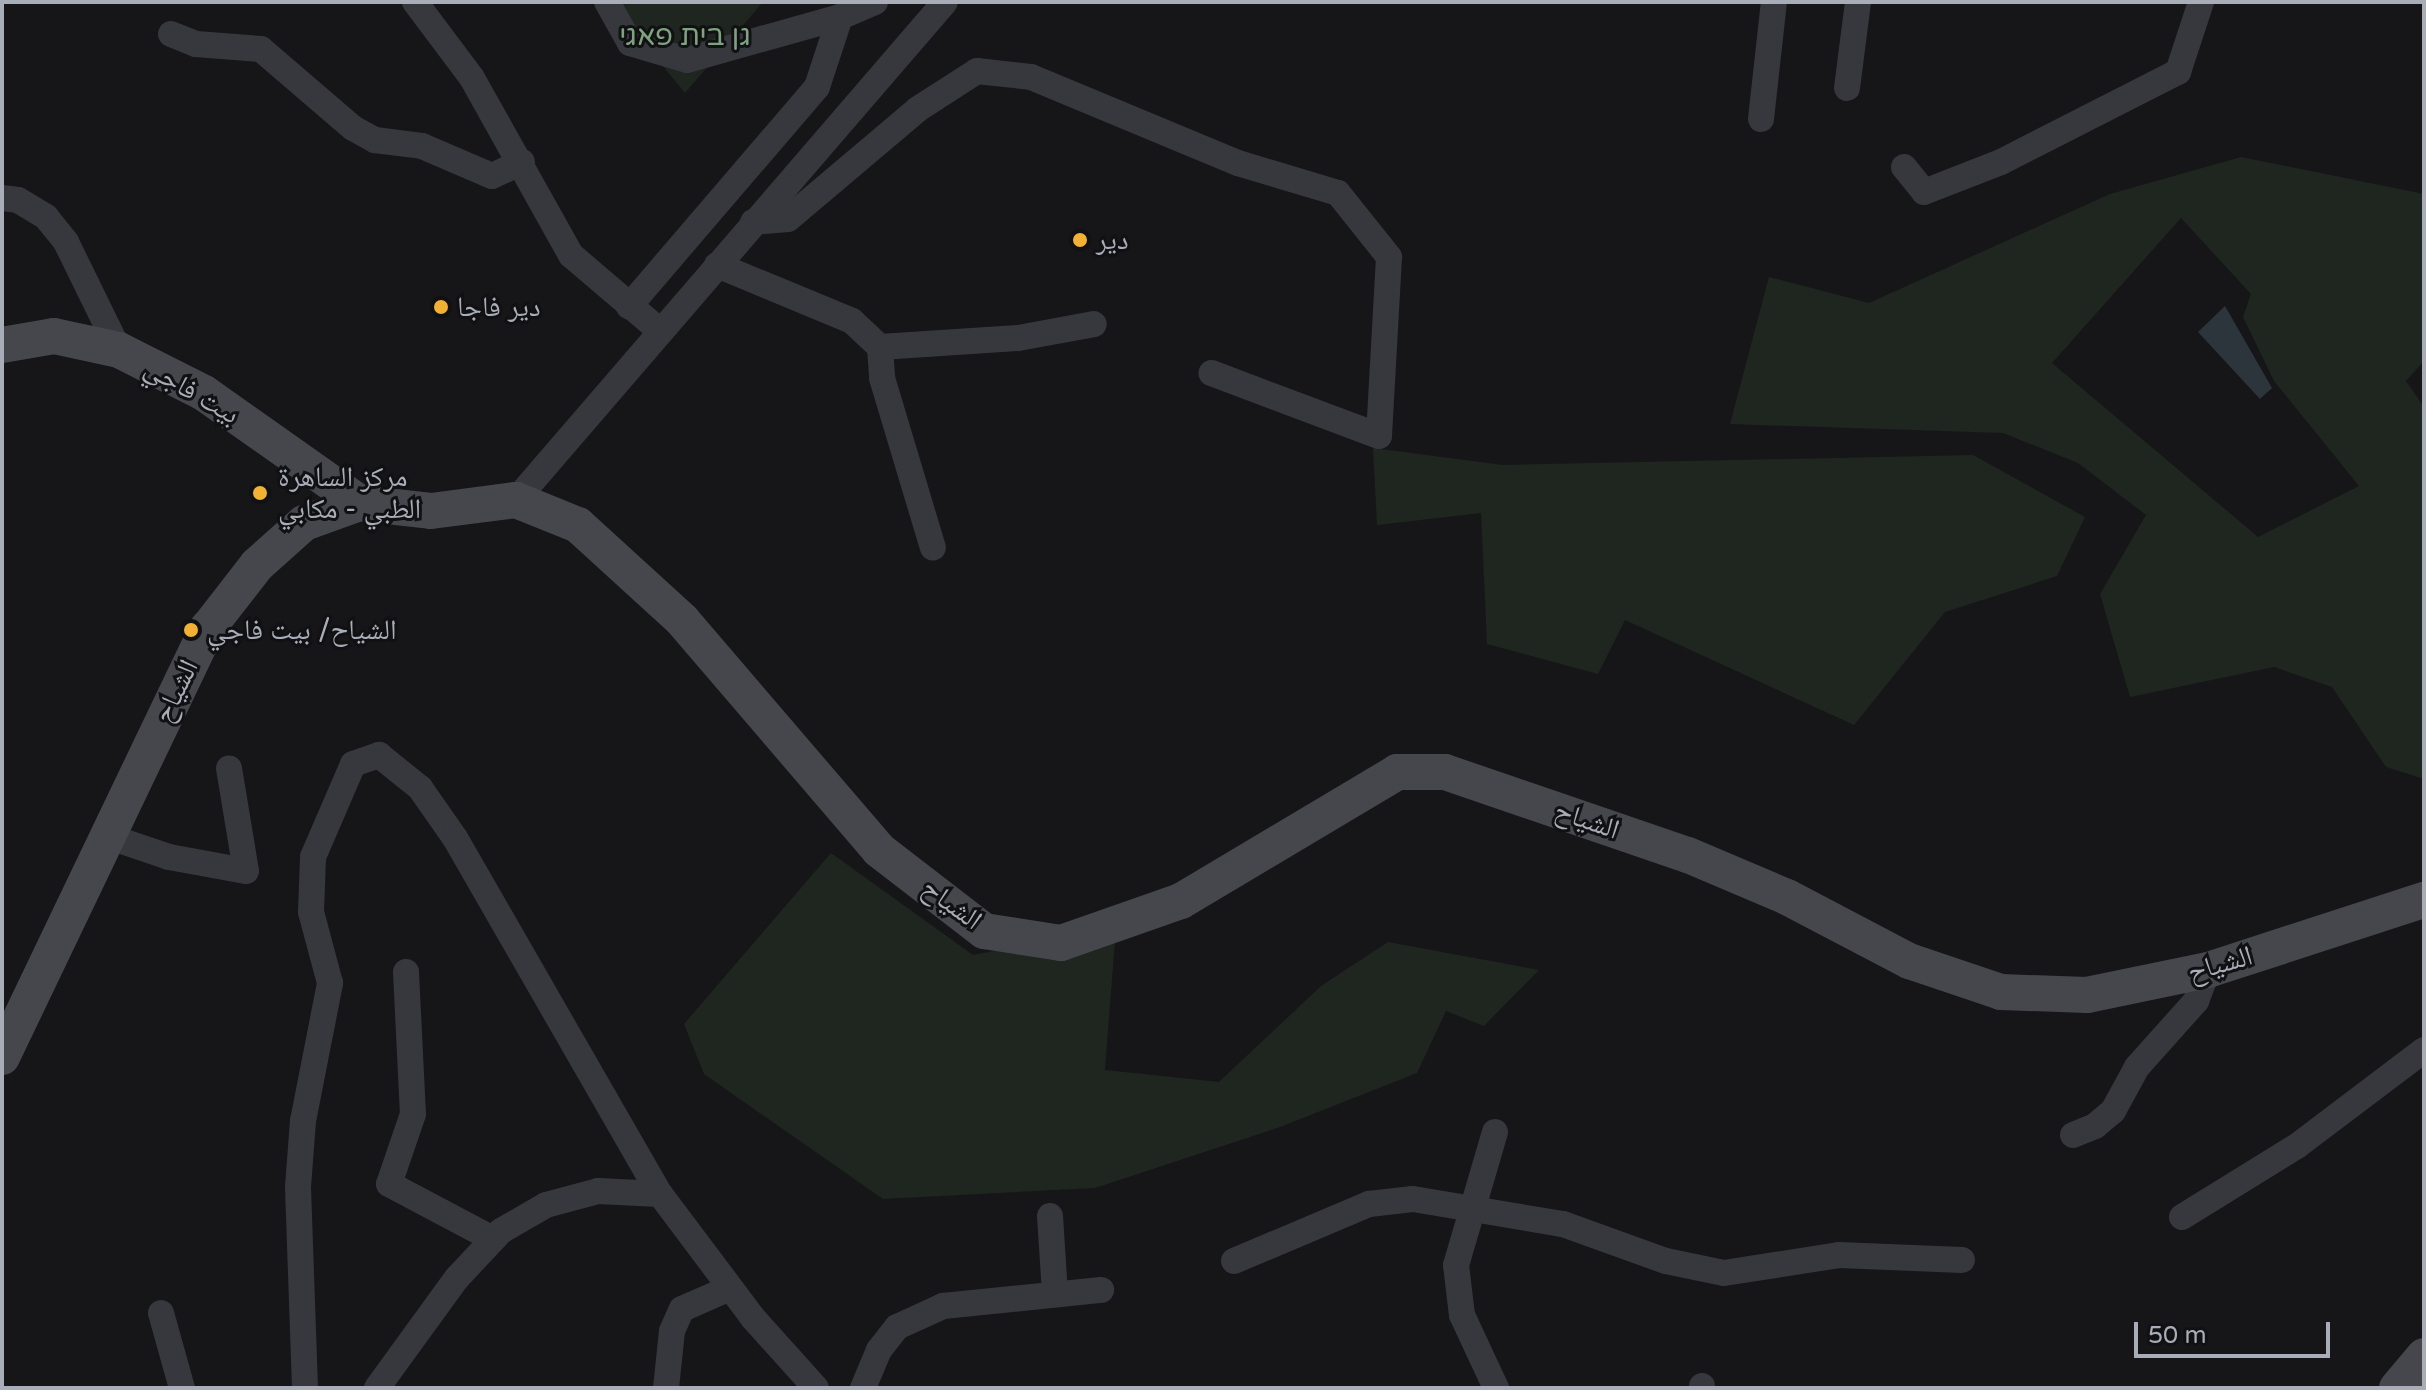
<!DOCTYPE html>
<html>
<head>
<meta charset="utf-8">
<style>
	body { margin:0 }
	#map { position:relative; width:2426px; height:1390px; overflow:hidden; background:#161618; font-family:"Varela Round","Noto Naskh Arabic","Noto Sans Hebrew",sans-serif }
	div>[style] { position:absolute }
	.green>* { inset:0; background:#1e261f }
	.water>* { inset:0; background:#2c353c }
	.street>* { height:26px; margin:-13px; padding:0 13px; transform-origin:13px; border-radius:13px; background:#37383d }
	.secondary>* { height:36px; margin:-18px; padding:0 18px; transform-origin:18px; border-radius:18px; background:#45474d }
	.dots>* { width:22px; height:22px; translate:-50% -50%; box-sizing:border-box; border:4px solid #111113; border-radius:50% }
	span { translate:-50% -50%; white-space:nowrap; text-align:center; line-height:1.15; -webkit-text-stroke:6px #111113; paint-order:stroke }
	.park-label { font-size:28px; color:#7fa381 }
	.poi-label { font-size:28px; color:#a8adb8 }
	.left { translate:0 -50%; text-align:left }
	.street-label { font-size:28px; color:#a8adb8 }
	.frame { position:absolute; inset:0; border:4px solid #a8adb8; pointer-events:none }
	.scale { position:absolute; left:2134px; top:1322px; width:196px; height:36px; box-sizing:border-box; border:4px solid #a8adb8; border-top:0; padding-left:10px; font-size:24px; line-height:28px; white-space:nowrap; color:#a8adb8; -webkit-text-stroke:6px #111113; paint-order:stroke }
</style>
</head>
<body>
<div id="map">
	<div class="green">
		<div style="clip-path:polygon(610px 2px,763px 2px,685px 93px)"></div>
		<div style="clip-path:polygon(evenodd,2241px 157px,2424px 194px,2424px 361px,2406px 381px,2424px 407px,2424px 779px,2386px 767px,2332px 687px,2274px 667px,2130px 697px,2100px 594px,2146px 515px,2078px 463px,2003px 433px,1730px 424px,1769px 277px,1869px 303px,2110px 194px,2241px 157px,2181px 218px,2251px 294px,2243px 317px,2274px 381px,2359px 486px,2258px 537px,2052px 363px,2181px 218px)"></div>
		<div style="clip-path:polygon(1373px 448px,1503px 465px,1973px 455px,2085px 517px,2057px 576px,1945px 612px,1854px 725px,1625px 620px,1598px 674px,1487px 644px,1481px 513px,1377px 525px)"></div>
		<div style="clip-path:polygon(831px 853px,973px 955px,1116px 927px,1105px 1070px,1219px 1082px,1321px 986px,1388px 942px,1539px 970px,1484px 1026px,1446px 1011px,1417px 1073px,1280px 1127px,1095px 1188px,883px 1199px,704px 1074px,684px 1024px)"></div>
	</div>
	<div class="water">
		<div style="clip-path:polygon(2225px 306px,2272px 388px,2260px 399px,2198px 332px)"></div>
	</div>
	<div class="street">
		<div style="left:415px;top:2px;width:95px;rotate:53.1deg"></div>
		<div style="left:472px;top:78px;width:203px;rotate:60.8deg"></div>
		<div style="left:571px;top:255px;width:117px;rotate:40.5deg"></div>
		<div style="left:607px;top:2px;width:47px;rotate:60.7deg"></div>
		<div style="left:630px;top:43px;width:59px;rotate:16.6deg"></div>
		<div style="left:687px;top:60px;width:159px;rotate:-15.7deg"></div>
		<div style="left:840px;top:17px;width:74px;rotate:108.2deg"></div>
		<div style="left:817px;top:87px;width:289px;rotate:130.6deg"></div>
		<div style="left:840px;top:17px;width:38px;rotate:-23deg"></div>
		<div style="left:171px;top:34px;width:27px;rotate:22deg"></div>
		<div style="left:196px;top:44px;width:65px;rotate:4.4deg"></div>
		<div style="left:261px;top:49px;width:121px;rotate:40.7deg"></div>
		<div style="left:353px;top:128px;width:25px;rotate:29deg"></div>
		<div style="left:375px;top:140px;width:47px;rotate:7.3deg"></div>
		<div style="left:422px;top:146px;width:76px;rotate:23.2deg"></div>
		<div style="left:492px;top:176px;width:33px;rotate:-25deg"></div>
		<div style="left:1847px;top:88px;width:87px;rotate:-82.7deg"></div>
		<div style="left:1761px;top:119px;width:118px;rotate:-83.7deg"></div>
		<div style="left:1904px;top:167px;width:32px;rotate:51deg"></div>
		<div style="left:1924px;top:192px;width:83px;rotate:-21.3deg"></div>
		<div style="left:2001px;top:162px;width:199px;rotate:-27deg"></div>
		<div style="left:2178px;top:72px;width:74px;rotate:-71.8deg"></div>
		<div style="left:2px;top:198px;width:16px;rotate:7deg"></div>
		<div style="left:18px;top:200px;width:33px;rotate:31deg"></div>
		<div style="left:46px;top:217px;width:32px;rotate:51deg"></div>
		<div style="left:66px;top:242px;width:120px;rotate:63.9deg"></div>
		<div style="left:753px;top:222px;width:35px;rotate:-5deg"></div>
		<div style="left:788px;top:219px;width:170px;rotate:-40.2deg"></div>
		<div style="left:918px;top:109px;width:70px;rotate:-32.8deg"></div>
		<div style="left:977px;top:71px;width:54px;rotate:6.3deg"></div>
		<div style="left:1031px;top:77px;width:224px;rotate:22.6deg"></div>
		<div style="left:1238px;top:163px;width:104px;rotate:16.7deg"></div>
		<div style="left:1338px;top:193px;width:82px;rotate:51.4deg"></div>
		<div style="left:1389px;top:257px;width:179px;rotate:93.2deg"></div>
		<div style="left:1379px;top:436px;width:179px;rotate:-159.4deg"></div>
		<div style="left:717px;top:265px;width:146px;rotate:22.5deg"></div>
		<div style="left:852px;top:321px;width:38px;rotate:43deg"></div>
		<div style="left:880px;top:347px;width:138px;rotate:-3.7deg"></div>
		<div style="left:1018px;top:338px;width:77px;rotate:-10.4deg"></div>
		<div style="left:880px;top:347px;width:31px;rotate:86deg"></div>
		<div style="left:882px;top:378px;width:177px;rotate:73.3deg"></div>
		<div style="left:516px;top:500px;width:657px;rotate:-49.26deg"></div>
		<div style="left:110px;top:837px;width:62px;rotate:18.7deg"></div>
		<div style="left:169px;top:857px;width:78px;rotate:10.3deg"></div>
		<div style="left:246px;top:871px;width:104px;rotate:-99.4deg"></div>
		<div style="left:406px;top:972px;width:142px;rotate:87.2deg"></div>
		<div style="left:413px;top:1114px;width:74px;rotate:108.9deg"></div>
		<div style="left:389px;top:1184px;width:118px;rotate:27.9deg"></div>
		<div style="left:1495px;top:1132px;width:139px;rotate:106.3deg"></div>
		<div style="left:1456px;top:1265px;width:50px;rotate:83.2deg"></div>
		<div style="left:1462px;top:1315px;width:81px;rotate:65deg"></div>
		<div style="left:2073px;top:1135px;width:24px;rotate:-22deg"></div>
		<div style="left:2095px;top:1126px;width:23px;rotate:-40deg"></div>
		<div style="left:2113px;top:1111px;width:50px;rotate:-61.4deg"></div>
		<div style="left:2137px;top:1067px;width:89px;rotate:-48.2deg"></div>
		<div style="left:2196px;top:1001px;width:33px;rotate:-69deg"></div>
		<div style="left:1050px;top:1216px;width:78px;rotate:86.3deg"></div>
		<div style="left:2182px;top:1217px;width:135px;rotate:-31.7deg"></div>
		<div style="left:2297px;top:1146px;width:159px;rotate:-37.1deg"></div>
		<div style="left:1234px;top:1261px;width:147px;rotate:-22.9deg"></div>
		<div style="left:1369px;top:1204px;width:44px;rotate:-6.5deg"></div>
		<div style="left:1413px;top:1199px;width:152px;rotate:9.5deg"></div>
		<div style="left:1563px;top:1224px;width:109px;rotate:19.8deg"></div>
		<div style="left:1666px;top:1261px;width:59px;rotate:11.7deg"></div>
		<div style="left:1724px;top:1273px;width:116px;rotate:-8.9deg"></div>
		<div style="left:1839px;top:1255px;width:123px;rotate:2.3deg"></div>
		<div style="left:161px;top:1313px;width:78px;rotate:74.4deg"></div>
		<div style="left:305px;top:1388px;width:201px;rotate:-92deg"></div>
		<div style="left:298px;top:1187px;width:66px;rotate:-85.7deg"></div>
		<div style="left:303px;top:1121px;width:141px;rotate:-78.9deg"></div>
		<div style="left:330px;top:983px;width:73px;rotate:-105deg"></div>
		<div style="left:311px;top:912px;width:55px;rotate:-87.9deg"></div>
		<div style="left:313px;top:857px;width:101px;rotate:-66.7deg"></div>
		<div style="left:353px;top:764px;width:28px;rotate:-19deg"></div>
		<div style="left:379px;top:755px;width:53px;rotate:38.8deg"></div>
		<div style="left:420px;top:788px;width:61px;rotate:55deg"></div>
		<div style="left:455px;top:838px;width:411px;rotate:60.1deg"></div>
		<div style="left:660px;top:1194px;width:155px;rotate:53.1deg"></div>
		<div style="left:753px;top:1318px;width:94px;rotate:48deg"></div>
		<div style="left:377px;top:1388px;width:136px;rotate:-54deg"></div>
		<div style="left:457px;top:1278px;width:64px;rotate:-46.9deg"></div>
		<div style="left:501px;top:1231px;width:52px;rotate:-30deg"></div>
		<div style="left:546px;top:1205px;width:54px;rotate:-15.1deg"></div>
		<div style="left:598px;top:1191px;width:62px;rotate:2.8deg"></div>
		<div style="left:666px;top:1388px;width:57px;rotate:-84deg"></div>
		<div style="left:672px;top:1331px;width:24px;rotate:-66deg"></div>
		<div style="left:682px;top:1309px;width:52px;rotate:-23.6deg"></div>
		<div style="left:863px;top:1388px;width:41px;rotate:-67.2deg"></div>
		<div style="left:879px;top:1350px;width:29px;rotate:-52deg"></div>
		<div style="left:897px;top:1327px;width:51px;rotate:-24.5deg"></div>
		<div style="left:943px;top:1306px;width:159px;rotate:-5.8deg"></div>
		<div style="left:1702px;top:1388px;width:2px;rotate:-90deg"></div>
	</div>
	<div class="secondary">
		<div style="left:2px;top:345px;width:53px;rotate:-9.8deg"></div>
		<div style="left:54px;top:336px;width:66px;rotate:12.2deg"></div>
		<div style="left:119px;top:350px;width:95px;rotate:26.8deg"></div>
		<div style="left:204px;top:393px;width:191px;rotate:35.2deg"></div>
		<div style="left:2px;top:1057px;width:476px;rotate:-64.4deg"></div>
		<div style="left:208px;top:628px;width:80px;rotate:-52.1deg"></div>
		<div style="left:257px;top:565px;width:63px;rotate:-41.8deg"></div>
		<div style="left:304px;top:523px;width:59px;rotate:-19.7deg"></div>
		<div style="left:360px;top:503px;width:71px;rotate:6.4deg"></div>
		<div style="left:431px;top:511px;width:86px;rotate:-7.4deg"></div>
		<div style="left:516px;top:500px;width:67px;rotate:22deg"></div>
		<div style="left:578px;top:525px;width:141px;rotate:42.4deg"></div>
		<div style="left:682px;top:620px;width:303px;rotate:49.4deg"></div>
		<div style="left:879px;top:850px;width:133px;rotate:37.6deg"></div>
		<div style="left:984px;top:931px;width:78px;rotate:8.9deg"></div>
		<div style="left:1061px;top:943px;width:127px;rotate:-19.3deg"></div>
		<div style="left:1181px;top:901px;width:252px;rotate:-30.8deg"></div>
		<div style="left:1397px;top:772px;width:48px"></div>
		<div style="left:1445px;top:772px;width:257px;rotate:18.9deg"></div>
		<div style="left:1688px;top:855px;width:108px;rotate:23deg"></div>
		<div style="left:1787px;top:897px;width:138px;rotate:27.7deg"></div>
		<div style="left:1909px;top:961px;width:97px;rotate:18.6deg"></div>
		<div style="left:2001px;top:992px;width:86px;rotate:2deg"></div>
		<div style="left:2087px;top:995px;width:124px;rotate:-11.7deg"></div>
		<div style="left:2208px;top:970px;width:227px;rotate:-18deg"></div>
		<div style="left:2397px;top:1388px;width:42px;rotate:-49.8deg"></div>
	</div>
	<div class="dots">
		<div style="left:1080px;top:240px;background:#f2b134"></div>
		<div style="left:441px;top:307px;background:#f2b134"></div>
		<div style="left:260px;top:493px;background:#f2b134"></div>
		<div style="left:191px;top:630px;background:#f2b134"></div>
	</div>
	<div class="park-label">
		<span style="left:685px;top:36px">גן בית פאגי</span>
	</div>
	<div class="poi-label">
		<span class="left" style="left:1096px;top:240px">دير</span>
		<span class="left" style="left:457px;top:307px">دير فاجا</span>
		<span class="left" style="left:278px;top:493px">مركز الساهرة<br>الطبي - مكابي</span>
		<span class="left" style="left:207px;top:630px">الشياح/ بيت فاجي</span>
	</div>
	<div class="street-label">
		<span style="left:192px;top:391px;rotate:30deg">بيت فاجي</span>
		<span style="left:176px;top:691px;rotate:-64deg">الشياح</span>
		<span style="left:1587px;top:820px;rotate:19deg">الشياح</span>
		<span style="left:952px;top:904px;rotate:36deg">الشياح</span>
		<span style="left:2220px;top:964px;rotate:-16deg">الشياح</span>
	</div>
	<div class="frame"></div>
	<div class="scale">50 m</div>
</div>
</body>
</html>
